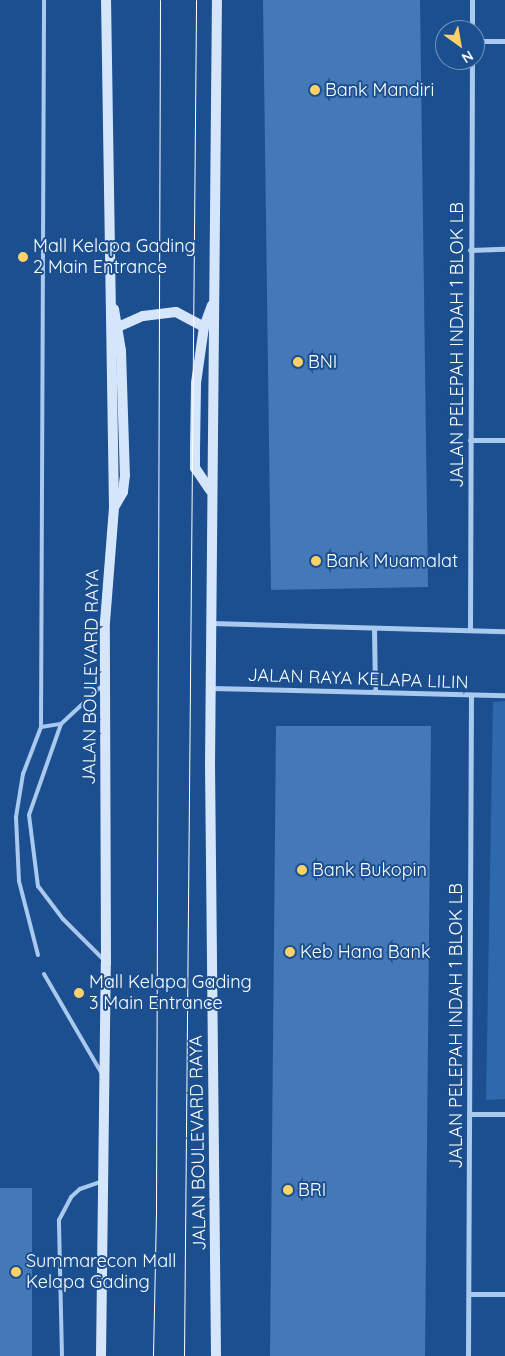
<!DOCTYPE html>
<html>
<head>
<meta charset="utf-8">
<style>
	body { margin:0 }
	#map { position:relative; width:505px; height:1356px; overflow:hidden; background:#1b4f8f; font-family:Quicksand,sans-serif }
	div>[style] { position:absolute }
	.green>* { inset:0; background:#2e69ad }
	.building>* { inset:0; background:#4478b7 }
	.lane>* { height:4px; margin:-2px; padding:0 2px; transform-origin:2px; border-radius:2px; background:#a9c9ee }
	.street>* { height:5px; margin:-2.5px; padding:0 2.5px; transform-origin:2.5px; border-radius:2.5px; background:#a9c9ee }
	.secondary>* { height:10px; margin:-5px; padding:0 5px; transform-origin:5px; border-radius:5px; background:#d6e6fa }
	.tram>* { height:1px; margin:-0.5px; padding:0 0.5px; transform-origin:0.5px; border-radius:0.5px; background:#fff }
	.dots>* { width:14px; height:14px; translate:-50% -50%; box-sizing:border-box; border:2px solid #1b4f8f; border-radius:50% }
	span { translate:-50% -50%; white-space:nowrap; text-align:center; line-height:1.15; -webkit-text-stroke:4px #1b4f8f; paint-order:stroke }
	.poi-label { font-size:18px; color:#fff }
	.left { translate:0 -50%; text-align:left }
	.street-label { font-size:18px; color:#fff }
	.north { position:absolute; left:435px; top:20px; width:50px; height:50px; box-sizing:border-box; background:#1b4f8f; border:1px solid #7695bc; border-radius:50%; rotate:148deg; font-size:14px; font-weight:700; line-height:20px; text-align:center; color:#fff }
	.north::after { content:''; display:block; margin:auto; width:18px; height:22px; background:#ffd166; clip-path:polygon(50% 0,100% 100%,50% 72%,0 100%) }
</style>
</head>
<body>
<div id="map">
	<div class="green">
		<div style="clip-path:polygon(505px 701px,505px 1099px,486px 1100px,493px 702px)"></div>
	</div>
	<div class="building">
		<div style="clip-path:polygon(263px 0,420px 0,428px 587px,271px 590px)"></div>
		<div style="clip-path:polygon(276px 726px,431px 726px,425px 1356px,270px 1356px)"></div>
		<div style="clip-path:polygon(0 1188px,32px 1188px,32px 1356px,0 1356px)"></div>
	</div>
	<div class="lane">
		<div style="left:103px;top:685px;width:57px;rotate:137.1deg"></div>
		<div style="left:61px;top:724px;width:96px;rotate:109.4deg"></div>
		<div style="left:29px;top:815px;width:72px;rotate:82.8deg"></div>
		<div style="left:38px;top:886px;width:41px;rotate:52.9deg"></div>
		<div style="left:63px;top:919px;width:59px;rotate:45deg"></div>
		<div style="left:41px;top:727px;width:20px;rotate:-9deg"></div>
		<div style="left:38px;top:955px;width:76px;rotate:-104.4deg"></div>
		<div style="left:19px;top:881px;width:64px;rotate:-92.7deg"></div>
		<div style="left:16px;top:817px;width:44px;rotate:-80.8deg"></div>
		<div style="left:23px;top:774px;width:50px;rotate:-69deg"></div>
		<div style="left:41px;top:727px;width:727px;rotate:-89.76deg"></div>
		<div style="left:44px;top:974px;width:116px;rotate:59.9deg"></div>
		<div style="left:62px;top:1356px;width:136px;rotate:-91.3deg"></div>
		<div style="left:59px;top:1220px;width:26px;rotate:-62deg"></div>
		<div style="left:71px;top:1197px;width:12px;rotate:-42deg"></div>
		<div style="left:80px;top:1189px;width:24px;rotate:-19deg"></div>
	</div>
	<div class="street">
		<div style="left:472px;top:30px;width:30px;rotate:-90deg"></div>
		<div style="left:475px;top:41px;width:30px"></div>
		<div style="left:470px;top:250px;width:35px;rotate:-2deg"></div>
		<div style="left:470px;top:440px;width:35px"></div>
		<div style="left:211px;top:623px;width:294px;rotate:1.6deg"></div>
		<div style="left:374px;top:628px;width:64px;rotate:89.1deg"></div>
		<div style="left:470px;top:630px;width:570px;rotate:-89.8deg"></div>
		<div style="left:211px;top:688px;width:294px;rotate:1.4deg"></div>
		<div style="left:470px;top:1114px;width:35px"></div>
		<div style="left:469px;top:1294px;width:36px"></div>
		<div style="left:468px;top:1356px;width:660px;rotate:-89.74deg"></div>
	</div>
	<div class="secondary">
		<div style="left:114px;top:309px;width:43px;rotate:80.5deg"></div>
		<div style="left:121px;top:351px;width:124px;rotate:88.2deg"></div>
		<div style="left:125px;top:475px;width:17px;rotate:97deg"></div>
		<div style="left:123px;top:492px;width:16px;rotate:120deg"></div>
		<div style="left:118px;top:327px;width:27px;rotate:-24deg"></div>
		<div style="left:143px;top:316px;width:33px;rotate:-7deg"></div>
		<div style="left:176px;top:312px;width:32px;rotate:28deg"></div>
		<div style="left:210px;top:490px;width:27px;rotate:-124deg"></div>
		<div style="left:195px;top:468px;width:18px;rotate:-90deg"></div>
		<div style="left:195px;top:450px;width:67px;rotate:-89.1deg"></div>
		<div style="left:196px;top:383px;width:57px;rotate:-81.9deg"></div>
		<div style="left:204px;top:327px;width:23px;rotate:-70deg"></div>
		<div style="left:101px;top:1356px;width:393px;rotate:-89.3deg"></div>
		<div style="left:106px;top:963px;width:341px;rotate:-90.2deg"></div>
		<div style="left:105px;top:622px;width:115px;rotate:-85.5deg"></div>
		<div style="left:114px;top:507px;width:507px;rotate:-90.9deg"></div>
		<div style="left:216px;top:1356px;width:590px;rotate:-90.58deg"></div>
		<div style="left:210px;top:766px;width:766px;rotate:-89.48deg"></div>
	</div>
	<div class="tram">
		<div style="left:153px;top:1356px;width:144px;rotate:-88.8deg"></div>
		<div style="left:156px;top:1212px;width:1212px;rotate:-89.81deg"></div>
		<div style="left:184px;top:1356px;width:1356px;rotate:-89.49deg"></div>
	</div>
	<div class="dots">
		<div style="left:315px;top:90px;background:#ffd166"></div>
		<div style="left:23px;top:257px;background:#ffd166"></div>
		<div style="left:298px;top:362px;background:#ffd166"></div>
		<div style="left:316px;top:561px;background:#ffd166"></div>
		<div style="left:302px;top:870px;background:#ffd166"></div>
		<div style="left:290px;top:952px;background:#ffd166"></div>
		<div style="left:79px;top:993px;background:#ffd166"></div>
		<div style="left:288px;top:1190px;background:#ffd166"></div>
		<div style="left:16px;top:1272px;background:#ffd166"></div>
	</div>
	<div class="poi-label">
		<span class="left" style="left:325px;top:90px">Bank Mandiri</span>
		<span class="left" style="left:33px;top:257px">Mall Kelapa Gading<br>2 Main Entrance</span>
		<span class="left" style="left:308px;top:362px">BNI</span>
		<span class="left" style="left:326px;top:561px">Bank Muamalat</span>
		<span class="left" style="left:312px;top:870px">Bank Bukopin</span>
		<span class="left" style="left:300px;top:952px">Keb Hana Bank</span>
		<span class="left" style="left:89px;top:993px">Mall Kelapa Gading<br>3 Main Entrance</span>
		<span class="left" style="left:298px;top:1190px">BRI</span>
		<span class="left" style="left:26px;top:1272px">Summarecon Mall<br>Kelapa Gading</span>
	</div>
	<div class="street-label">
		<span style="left:457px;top:345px;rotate:-90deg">JALAN PELEPAH INDAH 1 BLOK LB</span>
		<span style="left:91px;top:677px;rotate:-89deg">JALAN BOULEVARD RAYA</span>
		<span style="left:358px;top:679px;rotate:2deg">JALAN RAYA KELAPA LILIN</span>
		<span style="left:456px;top:1026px;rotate:-90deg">JALAN PELEPAH INDAH 1 BLOK LB</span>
		<span style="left:198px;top:1143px;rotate:-91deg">JALAN BOULEVARD RAYA</span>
	</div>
	<div class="north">N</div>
</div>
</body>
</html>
